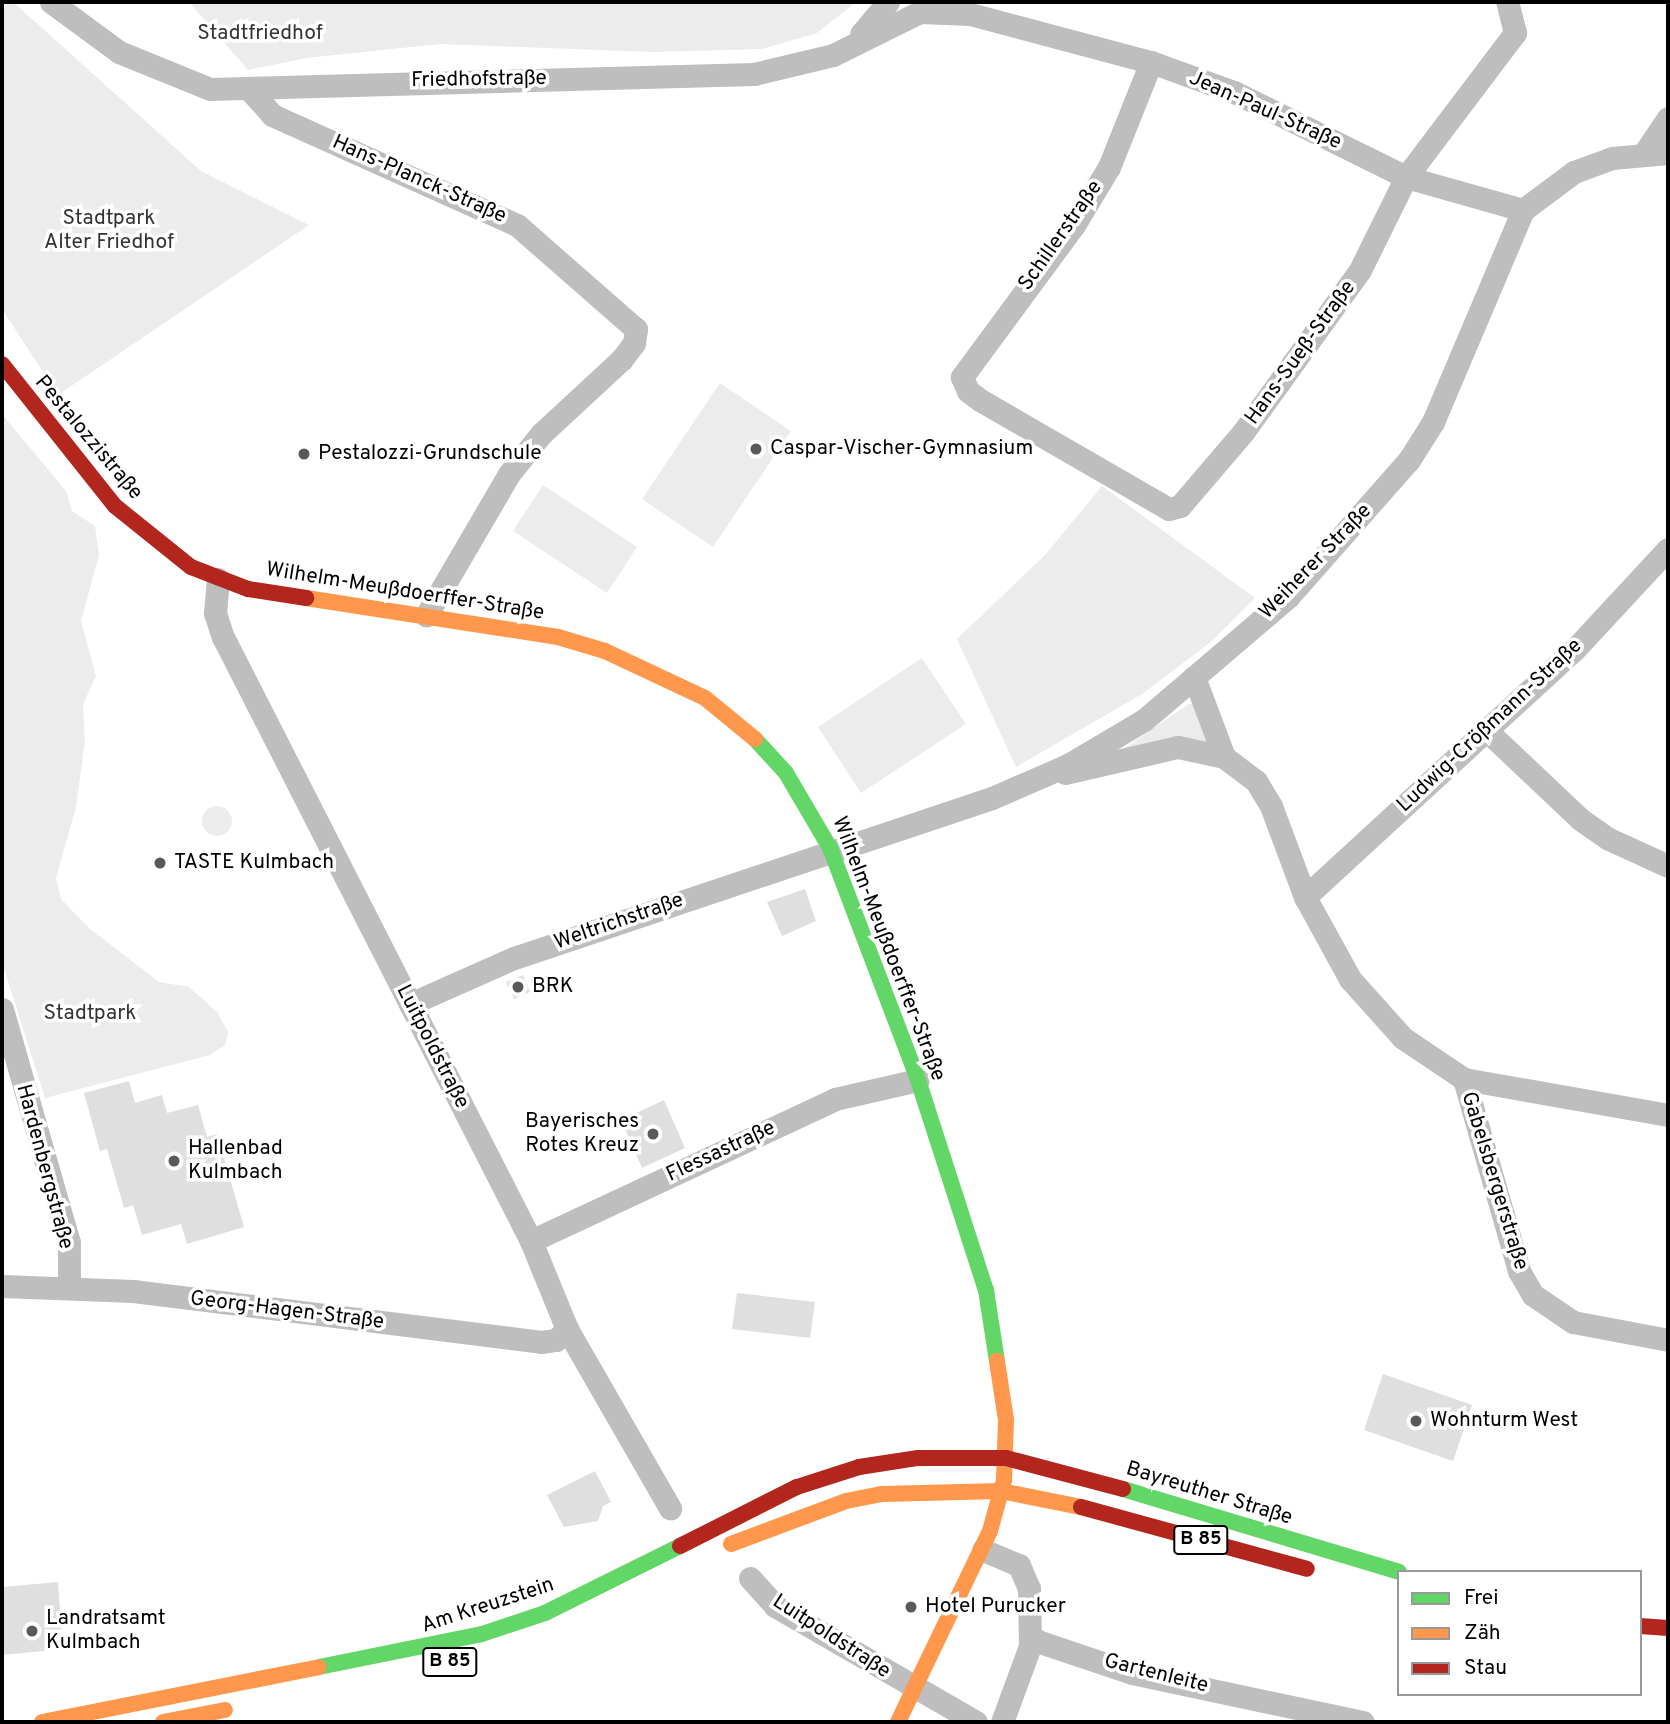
<!DOCTYPE html>
<html>
<head>
<meta charset="utf-8">
<style>
	body { margin:0 }
	#map { position:relative; width:1670px; height:1724px; overflow:hidden; background:#fff; font-family:Overpass,sans-serif }
	div>[style] { position:absolute }
	.green>* { inset:0; background:#ececec }
	.round { border-radius:50% }
	.building>* { inset:0; background:#dfdfdf }
	.street>* { height:23px; margin:-11.5px; padding:0 11.5px; transform-origin:11.5px; border-radius:11.5px; background:#bebebe }
	.fast>* { height:16px; margin:-8px; padding:0 8px; transform-origin:8px; border-radius:8px; background:#63d668 }
	.slow>* { height:16px; margin:-8px; padding:0 8px; transform-origin:8px; border-radius:8px; background:#ff974d }
	.jam>* { height:16px; margin:-8px; padding:0 8px; transform-origin:8px; border-radius:8px; background:#b3261e }
	.dots>* { width:19px; height:19px; translate:-50% -50%; box-sizing:border-box; border:4px solid #fff; border-radius:50% }
	span { translate:-50% -50%; white-space:nowrap; text-align:center; line-height:1.15; -webkit-text-stroke:7px #fff; paint-order:stroke }
	.shield-label span { padding:2px 5px; background:#fff; border:2px solid; border-radius:5px; -webkit-text-stroke-width:0 }
	.shield-label { font-size:19px; color:#000; font-weight:700 }
	.park-label { font-size:21px; color:#333 }
	.street-label { font-size:21px; color:#000 }
	.poi-label { font-size:21px; color:#000 }
	.left { translate:0 -50%; text-align:left }
	.right { translate:-100% -50%; text-align:right }
	.frame { position:absolute; inset:0; border:4px solid #000; pointer-events:none }
	.legend { position:absolute; left:1397px; top:1570px; width:245px; height:126px; box-sizing:border-box; background:#fff; border:2px solid #999; margin:0; padding:9px 12px; list-style:none; font-size:21px; color:#000 }
	.legend li { display:flex; align-items:center; gap:14px; height:35px }
	.legend b { width:35px; border:2px solid #999 }
</style>
</head>
<body>
<div id="map">
	<div class="green">
		<div style="clip-path:polygon(2px 2px,13px 2px,201px 171px,309px 225px,58px 395px,2px 309px)"></div>
		<div style="clip-path:polygon(189px 2px,856px 2px,817px 33px,762px 49px,651px 52px,440px 44px,306px 58px,248px 70px)"></div>
		<div style="clip-path:polygon(720px 383px,791px 431px,713px 547px,642px 499px)"></div>
		<div style="clip-path:polygon(2px 414px,66px 491px,72px 511px,95px 526px,99px 555px,81px 621px,96px 676px,83px 704px,85px 741px,76px 807px,56px 878px,61px 899px,89px 928px,159px 982px,189px 987px,217px 1012px,228px 1032px,225px 1045px,210px 1055px,45px 1098px,2px 962px)"></div>
		<div style="clip-path:polygon(543px 485px,637px 547px,607px 593px,513px 531px)"></div>
		<div style="clip-path:polygon(1102px 486px,1255px 598px,1212px 641px,1142px 694px,1016px 767px,957px 639px,1045px 555px)"></div>
		<div style="clip-path:polygon(922px 658px,966px 724px,861px 793px,818px 727px)"></div>
		<div style="clip-path:polygon(1189px 704px,1195px 704px,1212px 742px,1116px 754px)"></div>
		<div class="round" style="left:202px;top:806px;width:30px;height:30px"></div>
	</div>
	<div class="building">
		<div style="clip-path:polygon(805px 889px,816px 921px,782px 936px,767px 902px)"></div>
		<div style="clip-path:polygon(523px 975px,530px 992px,514px 999px,506px 982px)"></div>
		<div style="clip-path:polygon(129px 1081px,135px 1103px,162px 1095px,167px 1113px,198px 1105px,207px 1137px,217px 1134px,244px 1227px,187px 1244px,181px 1224px,142px 1235px,133px 1205px,124px 1208px,107px 1149px,100px 1151px,84px 1093px)"></div>
		<div style="clip-path:polygon(664px 1100px,685px 1148px,642px 1168px,621px 1120px)"></div>
		<div style="clip-path:polygon(737px 1293px,815px 1302px,810px 1338px,732px 1329px)"></div>
		<div style="clip-path:polygon(1383px 1374px,1472px 1405px,1453px 1461px,1364px 1430px)"></div>
		<div style="clip-path:polygon(595px 1471px,611px 1502px,603px 1506px,598px 1521px,564px 1527px,547px 1495px)"></div>
		<div style="clip-path:polygon(58px 1582px,63px 1649px,2px 1655px,2px 1587px)"></div>
	</div>
	<div class="street">
		<div style="left:51px;top:2px;width:84px;rotate:36.3deg"></div>
		<div style="left:119px;top:52px;width:98px;rotate:22.1deg"></div>
		<div style="left:210px;top:89px;width:544px;rotate:-1.58deg"></div>
		<div style="left:754px;top:74px;width:81px;rotate:-13.5deg"></div>
		<div style="left:833px;top:55px;width:97px;rotate:-26.3deg"></div>
		<div style="left:920px;top:12px;width:50px;rotate:2.3deg"></div>
		<div style="left:970px;top:14px;width:187px;rotate:14.9deg"></div>
		<div style="left:1151px;top:62px;width:88px;rotate:19.9deg"></div>
		<div style="left:1234px;top:92px;width:192px;rotate:26.3deg"></div>
		<div style="left:1406px;top:177px;width:122px;rotate:15.8deg"></div>
		<div style="left:861px;top:34px;width:42px;rotate:-49.8deg"></div>
		<div style="left:1151px;top:62px;width:113px;rotate:111.8deg"></div>
		<div style="left:1109px;top:167px;width:68px;rotate:121.1deg"></div>
		<div style="left:1074px;top:225px;width:189px;rotate:126.4deg"></div>
		<div style="left:962px;top:377px;width:15px;rotate:67deg"></div>
		<div style="left:968px;top:391px;width:15px;rotate:37deg"></div>
		<div style="left:980px;top:400px;width:218px;rotate:30deg"></div>
		<div style="left:1169px;top:509px;width:11px;rotate:-15deg"></div>
		<div style="left:1180px;top:506px;width:99px;rotate:-49.5deg"></div>
		<div style="left:1244px;top:431px;width:198px;rotate:-54.2deg"></div>
		<div style="left:1360px;top:270px;width:104px;rotate:-63.7deg"></div>
		<div style="left:1406px;top:177px;width:181px;rotate:-52.9deg"></div>
		<div style="left:1515px;top:33px;width:32px;rotate:-104deg"></div>
		<div style="left:248px;top:88px;width:36px;rotate:48deg"></div>
		<div style="left:272px;top:115px;width:269px;rotate:24.2deg"></div>
		<div style="left:517px;top:225px;width:158px;rotate:41.2deg"></div>
		<div style="left:636px;top:329px;width:14px;rotate:98deg"></div>
		<div style="left:634px;top:343px;width:20px;rotate:127deg"></div>
		<div style="left:622px;top:359px;width:110px;rotate:137.2deg"></div>
		<div style="left:541px;top:434px;width:51px;rotate:128.7deg"></div>
		<div style="left:509px;top:474px;width:164px;rotate:120.3deg"></div>
		<div style="left:1645px;top:152px;width:41px;rotate:-55.9deg"></div>
		<div style="left:218px;top:579px;width:34px;rotate:95deg"></div>
		<div style="left:215px;top:613px;width:25px;rotate:72deg"></div>
		<div style="left:223px;top:637px;width:678px;rotate:62.98deg"></div>
		<div style="left:531px;top:1241px;width:95px;rotate:67.8deg"></div>
		<div style="left:567px;top:1329px;width:207px;rotate:60.1deg"></div>
		<div style="left:1194px;top:677px;width:85px;rotate:69.4deg"></div>
		<div style="left:1224px;top:757px;width:40px;rotate:37deg"></div>
		<div style="left:1256px;top:781px;width:29px;rotate:59deg"></div>
		<div style="left:1271px;top:806px;width:97px;rotate:69.5deg"></div>
		<div style="left:1305px;top:897px;width:94px;rotate:61.2deg"></div>
		<div style="left:1350px;top:979px;width:79px;rotate:48.1deg"></div>
		<div style="left:1403px;top:1038px;width:73px;rotate:33.9deg"></div>
		<div style="left:1464px;top:1079px;width:200px;rotate:74deg"></div>
		<div style="left:1519px;top:1271px;width:28px;rotate:60deg"></div>
		<div style="left:1533px;top:1295px;width:48px;rotate:34deg"></div>
		<div style="left:1573px;top:1322px;width:97px;rotate:10.7deg"></div>
		<div style="left:1486px;top:730px;width:129px;rotate:43.4deg"></div>
		<div style="left:1580px;top:819px;width:35px;rotate:35deg"></div>
		<div style="left:1609px;top:839px;width:65px;rotate:24.6deg"></div>
		<div style="left:1065px;top:773px;width:116px;rotate:-13deg"></div>
		<div style="left:1178px;top:747px;width:47px;rotate:12.3deg"></div>
		<div style="left:1305px;top:897px;width:365px;rotate:-42.6deg"></div>
		<div style="left:1574px;top:650px;width:138px;rotate:-47.1deg"></div>
		<div style="left:410px;top:1004px;width:114px;rotate:-23.9deg"></div>
		<div style="left:514px;top:958px;width:504px;rotate:-18.51deg"></div>
		<div style="left:992px;top:798px;width:83px;rotate:-23.5deg"></div>
		<div style="left:1068px;top:765px;width:88px;rotate:-30.6deg"></div>
		<div style="left:1144px;top:720px;width:191px;rotate:-40.5deg"></div>
		<div style="left:1289px;top:596px;width:181px;rotate:-48.6deg"></div>
		<div style="left:1409px;top:460px;width:45px;rotate:-57.7deg"></div>
		<div style="left:1433px;top:422px;width:230px;rotate:-67deg"></div>
		<div style="left:1523px;top:210px;width:64px;rotate:-36.7deg"></div>
		<div style="left:1574px;top:172px;width:40px;rotate:-20.2deg"></div>
		<div style="left:1612px;top:158px;width:56px;rotate:-5.1deg"></div>
		<div style="left:2px;top:1009px;width:242px;rotate:74deg"></div>
		<div style="left:69px;top:1242px;width:43px;rotate:90deg"></div>
		<div style="left:1464px;top:1079px;width:207px;rotate:10deg"></div>
		<div style="left:531px;top:1241px;width:336px;rotate:-25deg"></div>
		<div style="left:835px;top:1099px;width:85px;rotate:-12.9deg"></div>
		<div style="left:2px;top:1286px;width:131px;rotate:2.2deg"></div>
		<div style="left:133px;top:1291px;width:411px;rotate:7.1deg"></div>
		<div style="left:541px;top:1342px;width:15px;rotate:-8deg"></div>
		<div style="left:556px;top:1340px;width:16px;rotate:-45deg"></div>
		<div style="left:983px;top:1550px;width:39px;rotate:23deg"></div>
		<div style="left:1019px;top:1565px;width:25px;rotate:67deg"></div>
		<div style="left:1029px;top:1588px;width:58px;rotate:89deg"></div>
		<div style="left:1030px;top:1646px;width:81px;rotate:110.2deg"></div>
		<div style="left:750px;top:1578px;width:38px;rotate:48deg"></div>
		<div style="left:775px;top:1606px;width:232px;rotate:30deg"></div>
		<div style="left:1030px;top:1646px;width:9px;rotate:-36deg"></div>
		<div style="left:1037px;top:1641px;width:100px;rotate:18.6deg"></div>
		<div style="left:1132px;top:1673px;width:236px;rotate:12deg"></div>
	</div>
	<div class="fast">
		<div style="left:755px;top:739px;width:46px;rotate:47.6deg"></div>
		<div style="left:786px;top:773px;width:87px;rotate:59.6deg"></div>
		<div style="left:830px;top:848px;width:248px;rotate:69.2deg"></div>
		<div style="left:918px;top:1080px;width:221px;rotate:72.1deg"></div>
		<div style="left:986px;top:1290px;width:72px;rotate:81.2deg"></div>
		<div style="left:1123px;top:1489px;width:288px;rotate:16.7deg"></div>
		<div style="left:319px;top:1667px;width:166px;rotate:-11.4deg"></div>
		<div style="left:482px;top:1634px;width:66px;rotate:-18.4deg"></div>
		<div style="left:545px;top:1613px;width:151px;rotate:-26.4deg"></div>
	</div>
	<div class="slow">
		<div style="left:306px;top:598px;width:255px;rotate:8.8deg"></div>
		<div style="left:558px;top:637px;width:49px;rotate:16.6deg"></div>
		<div style="left:605px;top:651px;width:110px;rotate:25.2deg"></div>
		<div style="left:705px;top:698px;width:65px;rotate:39.4deg"></div>
		<div style="left:731px;top:1544px;width:123px;rotate:-20.5deg"></div>
		<div style="left:846px;top:1501px;width:37px;rotate:-11deg"></div>
		<div style="left:882px;top:1494px;width:119px;rotate:-1.4deg"></div>
		<div style="left:1001px;top:1491px;width:82px;rotate:11.3deg"></div>
		<div style="left:42px;top:1722px;width:282px;rotate:-11.2deg"></div>
		<div style="left:163px;top:1722px;width:63px;rotate:-11deg"></div>
		<div style="left:898px;top:1722px;width:212px;rotate:-64.3deg"></div>
		<div style="left:990px;top:1531px;width:53px;rotate:-74.6deg"></div>
		<div style="left:1004px;top:1480px;width:60px;rotate:-88.1deg"></div>
		<div style="left:1006px;top:1420px;width:60px;rotate:-98.7deg"></div>
	</div>
	<div class="jam">
		<div style="left:2px;top:364px;width:181px;rotate:51.5deg"></div>
		<div style="left:115px;top:506px;width:97px;rotate:38.8deg"></div>
		<div style="left:191px;top:567px;width:61px;rotate:21.1deg"></div>
		<div style="left:248px;top:589px;width:59px;rotate:8.8deg"></div>
		<div style="left:1081px;top:1507px;width:234px;rotate:15.3deg"></div>
		<div style="left:680px;top:1546px;width:131px;rotate:-26.8deg"></div>
		<div style="left:797px;top:1487px;width:65px;rotate:-17.9deg"></div>
		<div style="left:859px;top:1467px;width:60px;rotate:-8.7deg"></div>
		<div style="left:918px;top:1458px;width:88px"></div>
		<div style="left:1006px;top:1458px;width:121px;rotate:14.8deg"></div>
		<div style="left:1640px;top:1626px;width:28px;rotate:4deg"></div>
	</div>
	<div class="dots">
		<div style="left:756px;top:449px;background:#595959"></div>
		<div style="left:304px;top:454px;background:#595959"></div>
		<div style="left:160px;top:863px;background:#595959"></div>
		<div style="left:518px;top:987px;background:#595959"></div>
		<div style="left:653px;top:1134px;background:#595959"></div>
		<div style="left:174px;top:1161px;background:#595959"></div>
		<div style="left:1416px;top:1421px;background:#595959"></div>
		<div style="left:911px;top:1607px;background:#595959"></div>
		<div style="left:32px;top:1631px;background:#595959"></div>
	</div>
	<div class="shield-label">
		<span style="left:1201px;top:1540px">B 85</span>
		<span style="left:450px;top:1662px">B 85</span>
	</div>
	<div class="park-label">
		<span style="left:260px;top:34px">Stadtfriedhof</span>
		<span style="left:109px;top:231px">Stadtpark<br>Alter Friedhof</span>
		<span style="left:90px;top:1014px">Stadtpark</span>
	</div>
	<div class="street-label">
		<span style="left:479px;top:80px;rotate:-1deg">Friedhofstraße</span>
		<span style="left:1265px;top:111px;rotate:24deg">Jean-Paul-Straße</span>
		<span style="left:419px;top:180px;rotate:24deg">Hans-Planck-Straße</span>
		<span style="left:1061px;top:236px;rotate:-55deg">Schillerstraße</span>
		<span style="left:1301px;top:353px;rotate:-54deg">Hans-Sueß-Straße</span>
		<span style="left:88px;top:438px;rotate:50deg">Pestalozzistraße</span>
		<span style="left:1316px;top:562px;rotate:-46deg">Weiherer Straße</span>
		<span style="left:405px;top:592px;rotate:9deg">Wilhelm-Meußdoerffer-Straße</span>
		<span style="left:1490px;top:726px;rotate:-43deg">Ludwig-Crößmann-Straße</span>
		<span style="left:619px;top:922px;rotate:-19deg">Weltrichstraße</span>
		<span style="left:888px;top:949px;rotate:69deg">Wilhelm-Meußdoerffer-Straße</span>
		<span style="left:432px;top:1047px;rotate:63deg">Luitpoldstraße</span>
		<span style="left:721px;top:1152px;rotate:-25deg">Flessastraße</span>
		<span style="left:44px;top:1167px;rotate:75deg">Hardenbergstraße</span>
		<span style="left:1494px;top:1181px;rotate:73deg">Gabelsbergerstraße</span>
		<span style="left:287px;top:1311px;rotate:7deg">Georg-Hagen-Straße</span>
		<span style="left:1209px;top:1494px;rotate:17deg">Bayreuther Straße</span>
		<span style="left:488px;top:1606px;rotate:-18deg">Am Kreuzstein</span>
		<span style="left:831px;top:1637px;rotate:33deg">Luitpoldstraße</span>
		<span style="left:1156px;top:1674px;rotate:14deg">Gartenleite</span>
	</div>
	<div class="poi-label">
		<span class="left" style="left:770px;top:449px">Caspar-Vischer-Gymnasium</span>
		<span class="left" style="left:318px;top:454px">Pestalozzi-Grundschule</span>
		<span class="left" style="left:174px;top:863px">TASTE Kulmbach</span>
		<span class="left" style="left:532px;top:987px">BRK</span>
		<span class="right" style="left:639px;top:1134px">Bayerisches<br>Rotes Kreuz</span>
		<span class="left" style="left:188px;top:1161px">Hallenbad<br>Kulmbach</span>
		<span class="left" style="left:1430px;top:1421px">Wohnturm West</span>
		<span class="left" style="left:925px;top:1607px">Hotel Purucker</span>
		<span class="left" style="left:46px;top:1631px">Landratsamt<br>Kulmbach</span>
	</div>
	<div class="frame"></div>
	<ul class="legend">
	<li><b style="height:9px;background:#63d668"></b>Frei</li>
	<li><b style="height:9px;background:#ff974d"></b>Zäh</li>
	<li><b style="height:9px;background:#b3261e"></b>Stau</li>
	</ul>
</div>
</body>
</html>
